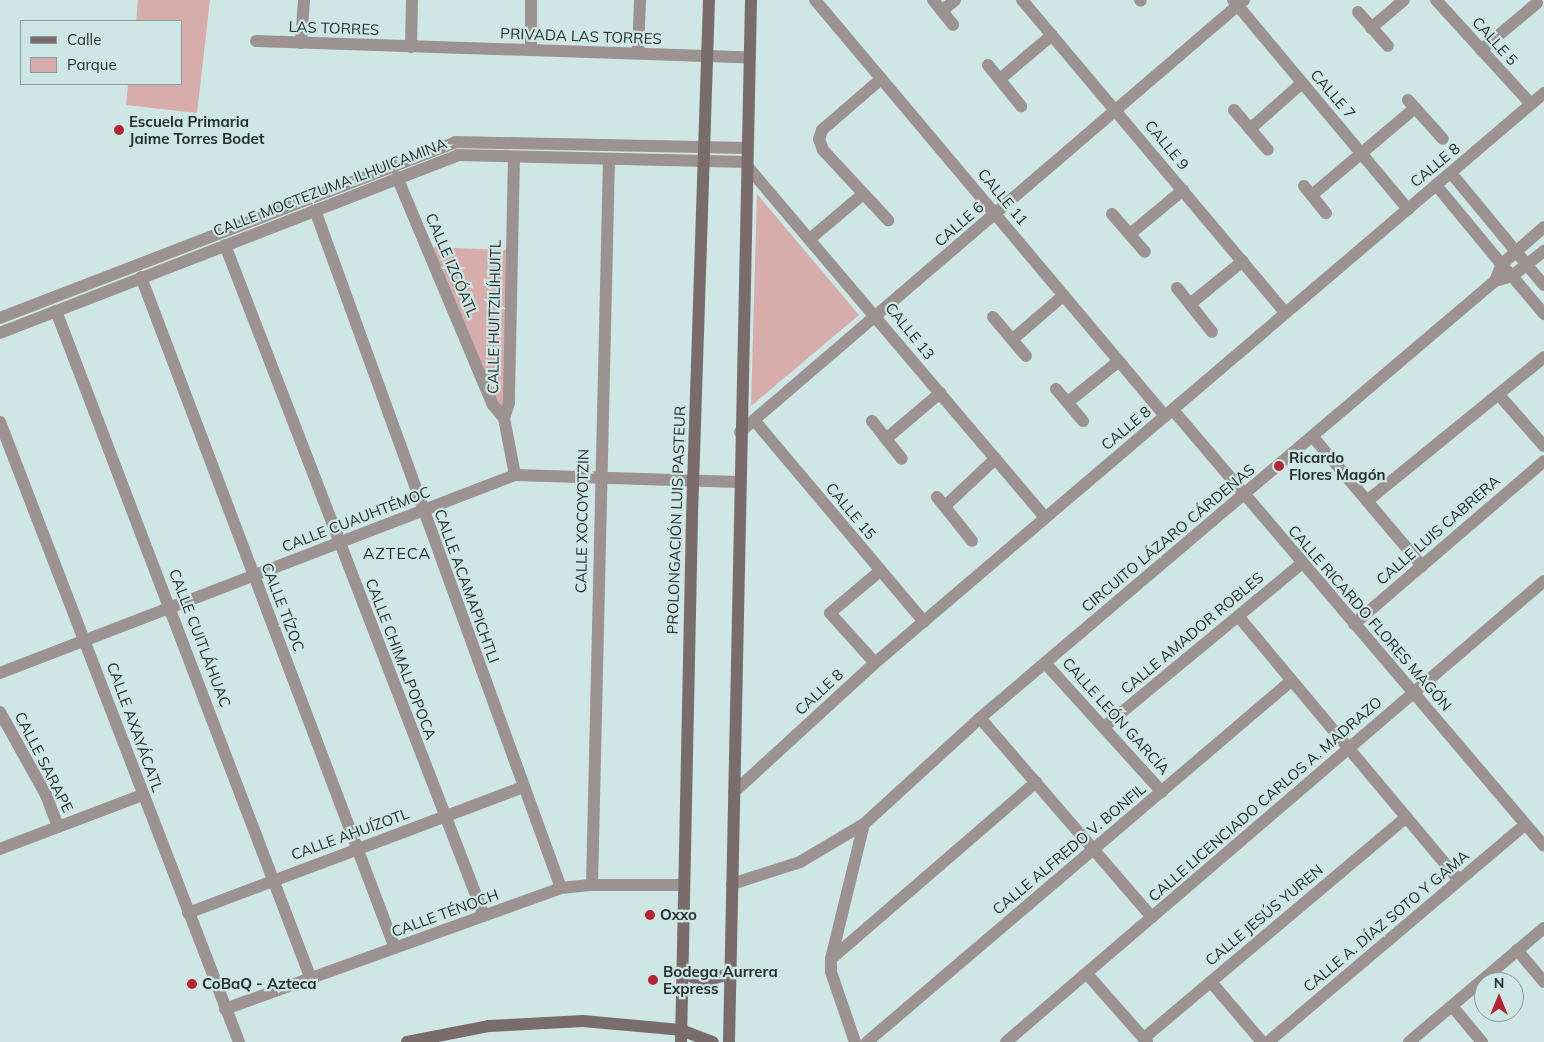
<!DOCTYPE html>
<html>
<head>
<meta charset="utf-8">
<style>
	body { margin:0 }
	#map { position:relative; width:1544px; height:1042px; overflow:hidden; background:#cee7e5; font-family:Mulish,sans-serif }
	div>[style] { position:absolute }
	.green>* { inset:0; background:#d6adab }
	.minor>* { height:12px; margin:-6px; padding:0 6px; transform-origin:6px; border-radius:6px; background:#9c9291 }
	.tertiary>* { height:12px; margin:-6px; padding:0 6px; transform-origin:6px; border-radius:6px; background:#9c9291 }
	.secondary>* { height:12px; margin:-6px; padding:0 6px; transform-origin:6px; border-radius:6px; background:#7a6c6b }
	.dots>* { width:14px; height:14px; translate:-50% -50%; box-sizing:border-box; border:2px solid #cee7e5; border-radius:50% }
	span { translate:-50% -50%; white-space:nowrap; text-align:center; line-height:1.15; -webkit-text-stroke:4.5px #cee7e5; paint-order:stroke }
	.street-label { font-size:15px; color:#252f2e }
	.poi-label { font-size:15px; color:#252f2e; font-weight:700 }
	.left { translate:0 -50%; text-align:left }
	.neighbourhood-label { font-size:16px; color:#252f2e; letter-spacing:1px }
	.legend { position:absolute; left:20px; top:20px; width:162px; height:65px; box-sizing:border-box; background:#cee7e5; border:1px solid #8a9d9c; margin:0; padding:6px 9px; list-style:none; font-size:15px; color:#252f2e }
	.legend li { display:flex; align-items:center; gap:10px; height:25px }
	.legend b { width:25px; border:1px solid #8a9d9c }
	.north { position:absolute; left:1474px; top:972px; width:50px; height:50px; box-sizing:border-box; background:#cee7e5; border:1px solid #8a9d9c; border-radius:50%; rotate:0deg; font-size:14px; font-weight:700; line-height:20px; text-align:center; color:#252f2e }
	.north::after { content:''; display:block; margin:auto; width:18px; height:22px; background:#b52431; clip-path:polygon(50% 0,100% 100%,50% 72%,0 100%) }
</style>
</head>
<body>
<div id="map">
	<div class="green">
		<div style="clip-path:polygon(138px 0,210px 0,197px 113px,126px 105px,128px 84px,181px 84px,181px 21px,136px 21px)"></div>
		<div style="clip-path:polygon(757px 194px,859px 315px,751px 406px)"></div>
		<div style="clip-path:polygon(429px 247px,508px 250px,506px 406px,498px 406px)"></div>
	</div>
	<div class="minor">
		<div style="left:531px;top:0;width:50px;rotate:90deg"></div>
		<div style="left:933px;top:0;width:32px;rotate:51deg"></div>
		<div style="left:1022px;top:0;width:409px;rotate:49.9deg"></div>
		<div style="left:1140px;top:0;width:1px;rotate:45deg"></div>
		<div style="left:1233px;top:0;width:273px;rotate:50.1deg"></div>
		<div style="left:1436px;top:0;width:141px;rotate:47.6deg"></div>
		<div style="left:942px;top:11px;width:17px;rotate:-40deg"></div>
		<div style="left:1358px;top:12px;width:45px;rotate:48.6deg"></div>
		<div style="left:1371px;top:28px;width:43px;rotate:-40.3deg"></div>
		<div style="left:256px;top:41px;width:494px;rotate:1.9deg"></div>
		<div style="left:301px;top:43px;width:43px;rotate:-86deg"></div>
		<div style="left:411px;top:47px;width:47px;rotate:-88.8deg"></div>
		<div style="left:1481px;top:50px;width:73px;rotate:-40deg"></div>
		<div style="left:638px;top:53px;width:53px;rotate:-87.8deg"></div>
		<div style="left:988px;top:65px;width:53px;rotate:51.2deg"></div>
		<div style="left:881px;top:79px;width:78px;rotate:139.2deg"></div>
		<div style="left:822px;top:130px;width:9px;rotate:108deg"></div>
		<div style="left:819px;top:139px;width:12px;rotate:70deg"></div>
		<div style="left:823px;top:150px;width:96px;rotate:47.1deg"></div>
		<div style="left:1000px;top:79px;width:68px;rotate:-40.2deg"></div>
		<div style="left:1408px;top:100px;width:52px;rotate:48.1deg"></div>
		<div style="left:1234px;top:110px;width:52px;rotate:49.6deg"></div>
		<div style="left:1250px;top:129px;width:69px;rotate:-41.5deg"></div>
		<div style="left:514px;top:157px;width:246px;rotate:91.2deg"></div>
		<div style="left:509px;top:403px;width:16px;rotate:108deg"></div>
		<div style="left:504px;top:418px;width:58px;rotate:79.1deg"></div>
		<div style="left:747px;top:166px;width:461px;rotate:49.7deg"></div>
		<div style="left:1451px;top:173px;width:119px;rotate:50.4deg"></div>
		<div style="left:397px;top:177px;width:247px;rotate:67.2deg"></div>
		<div style="left:493px;top:405px;width:17px;rotate:50deg"></div>
		<div style="left:1436px;top:185px;width:113px;rotate:50.4deg"></div>
		<div style="left:1304px;top:186px;width:35px;rotate:51deg"></div>
		<div style="left:1312px;top:195px;width:135px;rotate:-40.2deg"></div>
		<div style="left:315px;top:210px;width:721px;rotate:70.06deg"></div>
		<div style="left:1112px;top:214px;width:50px;rotate:49deg"></div>
		<div style="left:1130px;top:234px;width:69px;rotate:-39.7deg"></div>
		<div style="left:811px;top:238px;width:68px;rotate:-40.2deg"></div>
		<div style="left:225px;top:245px;width:719px;rotate:68.89deg"></div>
		<div style="left:141px;top:277px;width:717px;rotate:69.27deg"></div>
		<div style="left:1177px;top:288px;width:56px;rotate:51.5deg"></div>
		<div style="left:1190px;top:304px;width:68px;rotate:-39.1deg"></div>
		<div style="left:56px;top:311px;width:715px;rotate:69.11deg"></div>
		<div style="left:993px;top:317px;width:51px;rotate:49.8deg"></div>
		<div style="left:1013px;top:339px;width:67px;rotate:-40.8deg"></div>
		<div style="left:1056px;top:389px;width:42px;rotate:49.8deg"></div>
		<div style="left:1499px;top:395px;width:68px;rotate:48.6deg"></div>
		<div style="left:1068px;top:402px;width:65px;rotate:-38.8deg"></div>
		<div style="left:754px;top:420px;width:264px;rotate:49.9deg"></div>
		<div style="left:872px;top:421px;width:48px;rotate:51.7deg"></div>
		<div style="left:0;top:422px;width:664px;rotate:68.92deg"></div>
		<div style="left:740px;top:432px;width:664px;rotate:-40.6deg"></div>
		<div style="left:1313px;top:437px;width:169px;rotate:49.8deg"></div>
		<div style="left:887px;top:438px;width:70px;rotate:-40.3deg"></div>
		<div style="left:937px;top:497px;width:56px;rotate:51.5deg"></div>
		<div style="left:1367px;top:501px;width:228px;rotate:-39.1deg"></div>
		<div style="left:945px;top:506px;width:69px;rotate:-43.2deg"></div>
		<div style="left:1238px;top:616px;width:344px;rotate:50.1deg"></div>
		<div style="left:1354px;top:624px;width:250px;rotate:-40.6deg"></div>
		<div style="left:875px;top:663px;width:67px;rotate:-132deg"></div>
		<div style="left:830px;top:613px;width:65px;rotate:-40deg"></div>
		<div style="left:1045px;top:663px;width:174px;rotate:47.8deg"></div>
		<div style="left:0;top:673px;width:552px;rotate:-21.03deg"></div>
		<div style="left:515px;top:475px;width:224px;rotate:1.8deg"></div>
		<div style="left:0;top:712px;width:95px;rotate:61deg"></div>
		<div style="left:46px;top:795px;width:34px;rotate:69deg"></div>
		<div style="left:980px;top:718px;width:263px;rotate:49.2deg"></div>
		<div style="left:1104px;top:727px;width:257px;rotate:-39.6deg"></div>
		<div style="left:734px;top:792px;width:191px;rotate:-42.5deg"></div>
		<div style="left:875px;top:663px;width:879px;rotate:-40.43deg"></div>
		<div style="left:0;top:849px;width:152px;rotate:-20.8deg"></div>
		<div style="left:592px;top:885px;width:726px;rotate:-88.66deg"></div>
		<div style="left:188px;top:913px;width:359px;rotate:-20.6deg"></div>
		<div style="left:1517px;top:950px;width:42px;rotate:49.8deg"></div>
		<div style="left:831px;top:959px;width:271px;rotate:-40.8deg"></div>
		<div style="left:1087px;top:974px;width:91px;rotate:48.6deg"></div>
		<div style="left:1211px;top:982px;width:79px;rotate:49.6deg"></div>
		<div style="left:1452px;top:1006px;width:47px;rotate:50.2deg"></div>
		<div style="left:225px;top:1009px;width:357px;rotate:-19.8deg"></div>
		<div style="left:561px;top:888px;width:31px;rotate:-6deg"></div>
		<div style="left:592px;top:885px;width:91px"></div>
		<div style="left:1144px;top:1038px;width:343px;rotate:-40.1deg"></div>
		<div style="left:867px;top:1042px;width:557px;rotate:-40.41deg"></div>
		<div style="left:1006px;top:1042px;width:708px;rotate:-40.59deg"></div>
		<div style="left:1268px;top:1042px;width:336px;rotate:-40.2deg"></div>
		<div style="left:1409px;top:1042px;width:177px;rotate:-40.2deg"></div>
	</div>
	<div class="tertiary">
		<div style="left:815px;top:0;width:544px;rotate:49.92deg"></div>
		<div style="left:1527px;top:265px;width:26px;rotate:50deg"></div>
		<div style="left:1512px;top:276px;width:50px;rotate:49.9deg"></div>
		<div style="left:1495px;top:281px;width:18px;rotate:-68deg"></div>
		<div style="left:1502px;top:264px;width:56px;rotate:-41.4deg"></div>
		<div style="left:0;top:318px;width:488px;rotate:-21.1deg"></div>
		<div style="left:455px;top:142px;width:292px;rotate:1.2deg"></div>
		<div style="left:0;top:333px;width:491px;rotate:-21.2deg"></div>
		<div style="left:458px;top:155px;width:289px;rotate:1.4deg"></div>
		<div style="left:1173px;top:410px;width:572px;rotate:49.6deg"></div>
		<div style="left:732px;top:884px;width:71px;rotate:-17.9deg"></div>
		<div style="left:800px;top:862px;width:74px;rotate:-30.7deg"></div>
		<div style="left:864px;top:824px;width:157px;rotate:-42.4deg"></div>
		<div style="left:980px;top:718px;width:675px;rotate:-40.32deg"></div>
		<div style="left:1495px;top:281px;width:18px;rotate:-16deg"></div>
		<div style="left:1512px;top:276px;width:41px;rotate:-38deg"></div>
		<div style="left:855px;top:1042px;width:74px;rotate:-108.9deg"></div>
		<div style="left:831px;top:972px;width:13px;rotate:-90deg"></div>
		<div style="left:831px;top:959px;width:139px;rotate:-76.3deg"></div>
	</div>
	<div class="secondary">
		<div style="left:682px;top:972px;width:23px;rotate:25deg"></div>
		<div style="left:703px;top:982px;width:28px;rotate:-18deg"></div>
		<div style="left:407px;top:1042px;width:84px;rotate:-11deg"></div>
		<div style="left:489px;top:1026px;width:94px;rotate:-3deg"></div>
		<div style="left:583px;top:1021px;width:98px;rotate:5.2deg"></div>
		<div style="left:681px;top:1030px;width:34px;rotate:21deg"></div>
		<div style="left:681px;top:1042px;width:527px;rotate:-88.8deg"></div>
		<div style="left:692px;top:515px;width:515px;rotate:-88.11deg"></div>
		<div style="left:729px;top:1042px;width:1042px;rotate:-88.79deg"></div>
	</div>
	<div class="dots">
		<div style="left:119px;top:130px;background:#b52431"></div>
		<div style="left:1279px;top:466px;background:#b52431"></div>
		<div style="left:650px;top:915px;background:#b52431"></div>
		<div style="left:653px;top:980px;background:#b52431"></div>
		<div style="left:192px;top:984px;background:#b52431"></div>
	</div>
	<div class="street-label">
		<span style="left:334px;top:28px;rotate:2deg">LAS TORRES</span>
		<span style="left:581px;top:36px;rotate:2deg">PRIVADA LAS TORRES</span>
		<span style="left:1495px;top:41px;rotate:48deg">CALLE 5</span>
		<span style="left:1333px;top:94px;rotate:49deg">CALLE 7</span>
		<span style="left:1167px;top:145px;rotate:50deg">CALLE 9</span>
		<span style="left:1435px;top:165px;rotate:-40deg">CALLE 8</span>
		<span style="left:330px;top:187px;rotate:-21deg">CALLE MOCTEZUMA ILHUICAMINA</span>
		<span style="left:1003px;top:197px;rotate:50deg">CALLE 11</span>
		<span style="left:959px;top:224px;rotate:-41deg">CALLE 6</span>
		<span style="left:452px;top:265px;rotate:67deg">CALLE IZCÓATL</span>
		<span style="left:494px;top:317px;rotate:-89deg">CALLE HUITZILÍHUITL</span>
		<span style="left:910px;top:331px;rotate:51deg">CALLE 13</span>
		<span style="left:1126px;top:428px;rotate:-40deg">CALLE 8</span>
		<span style="left:851px;top:511px;rotate:50deg">CALLE 15</span>
		<span style="left:356px;top:519px;rotate:-21deg">CALLE CUAUHTÉMOC</span>
		<span style="left:676px;top:520px;rotate:-88deg">PROLONGACIÓN LUIS PASTEUR</span>
		<span style="left:582px;top:521px;rotate:-89deg">CALLE XOCOYOTZIN</span>
		<span style="left:1438px;top:530px;rotate:-41deg">CALLE LUIS CABRERA</span>
		<span style="left:1168px;top:538px;rotate:-40deg">CIRCUITO LÁZARO CÁRDENAS</span>
		<span style="left:467px;top:586px;rotate:70deg">CALLE ACAMAPICHTLI</span>
		<span style="left:283px;top:607px;rotate:69deg">CALLE TÍZOC</span>
		<span style="left:1370px;top:618px;rotate:49deg">CALLE RICARDO FLORES MAGÓN</span>
		<span style="left:1192px;top:633px;rotate:-40deg">CALLE AMADOR ROBLES</span>
		<span style="left:200px;top:638px;rotate:69deg">CALLE CUITLÁHUAC</span>
		<span style="left:401px;top:659px;rotate:69deg">CALLE CHIMALPOPOCA</span>
		<span style="left:819px;top:692px;rotate:-43deg">CALLE 8</span>
		<span style="left:1116px;top:716px;rotate:48deg">CALLE LEÓN GARCÍA</span>
		<span style="left:135px;top:727px;rotate:70deg">CALLE AXAYÁCATL</span>
		<span style="left:44px;top:762px;rotate:63deg">CALLE SARAPE</span>
		<span style="left:1265px;top:799px;rotate:-41deg">CALLE LICENCIADO CARLOS A. MADRAZO</span>
		<span style="left:350px;top:834px;rotate:-20deg">CALLE AHUÍZOTL</span>
		<span style="left:1069px;top:849px;rotate:-40deg">CALLE ALFREDO V. BONFIL</span>
		<span style="left:445px;top:913px;rotate:-20deg">CALLE TÉNOCH</span>
		<span style="left:1264px;top:915px;rotate:-40deg">CALLE JESÚS YUREN</span>
		<span style="left:1386px;top:921px;rotate:-40deg">CALLE A. DÍAZ SOTO Y GAMA</span>
	</div>
	<div class="poi-label">
		<span class="left" style="left:129px;top:130px">Escuela Primaria<br>Jaime Torres Bodet</span>
		<span class="left" style="left:1289px;top:466px">Ricardo<br>Flores Magón</span>
		<span class="left" style="left:660px;top:915px">Oxxo</span>
		<span class="left" style="left:663px;top:980px">Bodega Aurrera<br>Express</span>
		<span class="left" style="left:202px;top:984px">CoBaQ - Azteca</span>
	</div>
	<div class="neighbourhood-label">
		<span style="left:397px;top:553px">AZTECA</span>
	</div>
	<ul class="legend">
	<li><b style="height:6px;background:#7a6c6b"></b>Calle</li>
	<li><b style="height:14px;background:#d6adab"></b>Parque</li>
	</ul>
	<div class="north">N</div>
</div>
</body>
</html>
